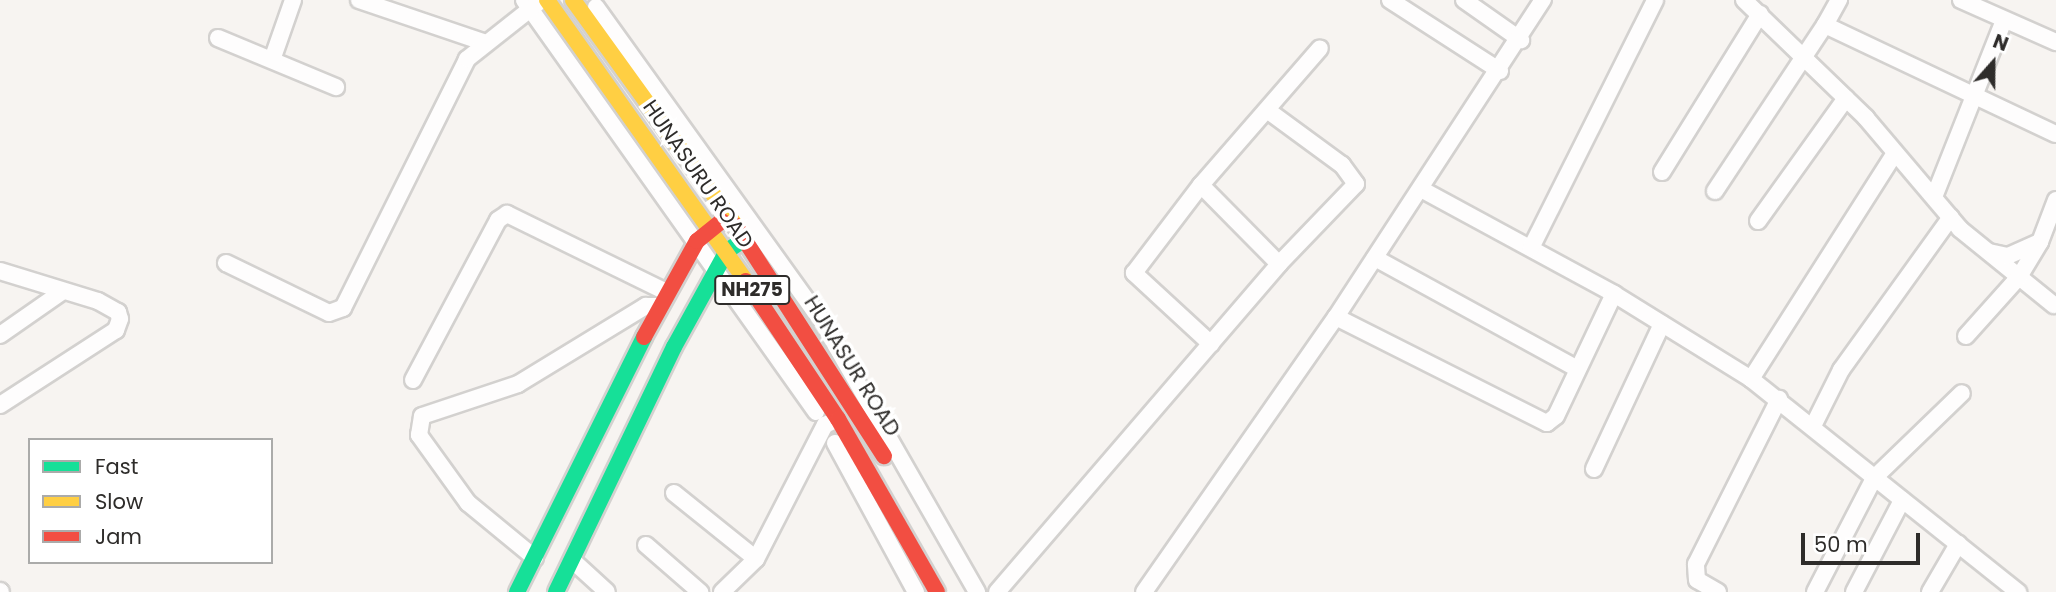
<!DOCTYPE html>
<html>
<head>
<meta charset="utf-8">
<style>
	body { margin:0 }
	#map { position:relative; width:2056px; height:592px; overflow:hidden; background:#f7f4f1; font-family:Poppins,sans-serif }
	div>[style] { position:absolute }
	.roads { filter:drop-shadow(2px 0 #d3d1cf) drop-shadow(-2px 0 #d3d1cf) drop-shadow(0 2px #d3d1cf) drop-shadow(0 -2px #d3d1cf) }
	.street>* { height:16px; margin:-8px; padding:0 8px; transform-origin:8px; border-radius:8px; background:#fefdfd }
	.fast>* { height:16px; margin:-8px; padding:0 8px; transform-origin:8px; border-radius:8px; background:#16e098 }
	.slow>* { height:16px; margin:-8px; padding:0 8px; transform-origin:8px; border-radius:8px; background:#ffcf43 }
	.jam>* { height:16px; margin:-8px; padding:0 8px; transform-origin:8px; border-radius:8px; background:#f24e42 }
	span { translate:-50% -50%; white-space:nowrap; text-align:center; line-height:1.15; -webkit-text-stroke:7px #fff; paint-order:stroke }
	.shield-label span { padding:2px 5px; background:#fff; border:2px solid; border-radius:5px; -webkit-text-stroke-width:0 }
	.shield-label { font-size:19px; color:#2e2c2a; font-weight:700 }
	.street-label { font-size:21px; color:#2e2c2a }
	.legend { position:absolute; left:28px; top:438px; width:245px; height:126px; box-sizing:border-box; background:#fff; border:2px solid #ababaa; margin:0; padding:9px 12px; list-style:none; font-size:21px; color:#2e2c2a }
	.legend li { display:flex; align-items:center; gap:14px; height:35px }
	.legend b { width:35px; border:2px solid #ababaa }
	.north { position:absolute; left:1958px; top:28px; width:70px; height:70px; -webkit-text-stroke:5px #fff; paint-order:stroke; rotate:21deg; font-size:19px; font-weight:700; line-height:28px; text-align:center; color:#2e2c2a }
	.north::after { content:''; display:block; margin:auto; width:24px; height:32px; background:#2e2c2a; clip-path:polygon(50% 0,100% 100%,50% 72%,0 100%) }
	.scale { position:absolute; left:1801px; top:533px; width:119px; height:32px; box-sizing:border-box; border:4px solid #2e2c2a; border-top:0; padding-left:9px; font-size:21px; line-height:24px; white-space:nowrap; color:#2e2c2a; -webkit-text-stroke:5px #fff; paint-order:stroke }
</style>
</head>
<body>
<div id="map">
	<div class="roads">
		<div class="street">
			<div style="left:359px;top:0;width:131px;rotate:18.7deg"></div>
			<div style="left:524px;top:0;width:505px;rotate:54.67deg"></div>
			<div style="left:1390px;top:0;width:131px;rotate:32.8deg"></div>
			<div style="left:1464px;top:0;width:70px;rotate:35.1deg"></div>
			<div style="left:1744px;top:0;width:170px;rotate:44deg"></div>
			<div style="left:1866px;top:118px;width:145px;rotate:49.7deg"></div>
			<div style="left:1960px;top:229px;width:121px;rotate:39deg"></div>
			<div style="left:1961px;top:0;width:104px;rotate:23.9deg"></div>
			<div style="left:596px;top:7px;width:389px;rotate:54.3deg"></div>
			<div style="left:823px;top:323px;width:310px;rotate:60.2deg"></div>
			<div style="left:1825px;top:25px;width:29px;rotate:-61deg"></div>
			<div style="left:218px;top:38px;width:128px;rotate:22.6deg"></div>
			<div style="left:272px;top:60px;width:64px;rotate:-70.7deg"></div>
			<div style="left:1662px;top:172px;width:186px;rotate:-58.2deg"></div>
			<div style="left:1201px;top:185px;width:111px;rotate:45.4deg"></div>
			<div style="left:1421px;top:189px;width:220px;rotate:28.5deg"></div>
			<div style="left:1614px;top:294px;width:161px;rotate:31.8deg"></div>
			<div style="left:1751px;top:379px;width:342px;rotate:38.6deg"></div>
			<div style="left:1715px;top:191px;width:199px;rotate:-56.5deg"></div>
			<div style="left:1825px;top:25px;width:255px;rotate:25.3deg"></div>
			<div style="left:1934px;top:197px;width:190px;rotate:-68.4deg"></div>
			<div style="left:1758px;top:221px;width:151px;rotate:-54.4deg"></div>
			<div style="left:1531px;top:248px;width:277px;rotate:-63.4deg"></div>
			<div style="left:1989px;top:252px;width:19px;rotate:12deg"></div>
			<div style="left:2008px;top:256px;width:35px;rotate:-24deg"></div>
			<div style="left:2040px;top:242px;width:45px;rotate:-69.1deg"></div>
			<div style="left:1375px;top:258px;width:231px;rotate:28.7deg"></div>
			<div style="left:226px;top:263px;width:114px;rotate:25.9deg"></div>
			<div style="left:329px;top:313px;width:15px;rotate:-20deg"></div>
			<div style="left:343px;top:308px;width:278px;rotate:-63.5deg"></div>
			<div style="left:467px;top:59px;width:90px;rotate:-38.3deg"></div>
			<div style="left:0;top:271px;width:102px;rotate:17deg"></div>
			<div style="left:98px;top:301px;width:23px;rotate:29deg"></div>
			<div style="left:118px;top:312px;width:7px;rotate:74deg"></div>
			<div style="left:120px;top:319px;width:12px;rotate:110deg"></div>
			<div style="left:116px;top:330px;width:138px;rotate:147.1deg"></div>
			<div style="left:1336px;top:317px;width:236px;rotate:26.7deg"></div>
			<div style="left:1547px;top:423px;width:11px;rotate:-38deg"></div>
			<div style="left:1556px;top:416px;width:135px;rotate:-64.6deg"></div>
			<div style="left:0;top:335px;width:77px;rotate:-34.9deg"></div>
			<div style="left:1966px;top:336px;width:79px;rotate:-48.1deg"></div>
			<div style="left:2019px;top:277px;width:41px;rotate:-59deg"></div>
			<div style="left:1211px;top:344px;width:105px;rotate:-137.3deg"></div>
			<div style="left:1134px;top:273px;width:111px;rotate:-52.7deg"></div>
			<div style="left:1201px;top:185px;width:181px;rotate:-49deg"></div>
			<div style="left:1751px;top:379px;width:268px;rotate:-57.5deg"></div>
			<div style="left:413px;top:380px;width:181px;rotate:-62deg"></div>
			<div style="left:498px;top:220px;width:11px;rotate:-34deg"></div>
			<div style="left:507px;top:214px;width:179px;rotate:26.1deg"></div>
			<div style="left:1813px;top:426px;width:63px;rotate:-63.4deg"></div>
			<div style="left:1841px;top:370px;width:188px;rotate:-54.3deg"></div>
			<div style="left:835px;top:443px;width:170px;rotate:61.5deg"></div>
			<div style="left:1594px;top:469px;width:160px;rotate:-64.9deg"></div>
			<div style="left:674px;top:493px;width:105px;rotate:38.8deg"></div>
			<div style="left:646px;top:545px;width:72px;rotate:41deg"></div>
			<div style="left:535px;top:558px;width:87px;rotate:-140.6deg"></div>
			<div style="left:468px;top:503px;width:84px;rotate:-125.8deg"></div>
			<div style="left:419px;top:435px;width:19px;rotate:-81deg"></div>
			<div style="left:422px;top:416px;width:101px;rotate:-18.4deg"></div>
			<div style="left:518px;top:384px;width:150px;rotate:-31.4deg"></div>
			<div style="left:646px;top:306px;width:14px"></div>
			<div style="left:572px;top:560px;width:47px;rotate:42.4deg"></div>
			<div style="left:0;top:591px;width:1px;rotate:45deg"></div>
			<div style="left:722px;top:592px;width:47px;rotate:-44.1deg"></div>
			<div style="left:756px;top:559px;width:151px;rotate:-62.8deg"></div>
			<div style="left:825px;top:425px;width:14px;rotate:-25deg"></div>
			<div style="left:997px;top:592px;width:433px;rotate:-49.3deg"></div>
			<div style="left:1279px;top:264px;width:111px;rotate:-46.1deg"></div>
			<div style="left:1356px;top:184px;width:24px;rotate:-126deg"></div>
			<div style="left:1342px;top:165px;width:93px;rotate:-143.7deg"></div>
			<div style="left:1144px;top:592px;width:335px;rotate:-55.1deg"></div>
			<div style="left:1336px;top:317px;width:379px;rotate:-56.9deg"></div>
			<div style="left:1718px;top:592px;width:24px;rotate:-150deg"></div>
			<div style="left:1697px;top:580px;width:16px;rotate:-94deg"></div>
			<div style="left:1696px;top:564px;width:185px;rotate:-63.3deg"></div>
			<div style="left:1815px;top:592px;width:128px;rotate:-62.6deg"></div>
			<div style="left:1874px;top:478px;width:122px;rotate:-44deg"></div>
			<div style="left:1854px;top:592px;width:104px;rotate:-62.4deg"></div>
			<div style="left:1930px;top:592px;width:56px;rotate:-59.7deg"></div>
		</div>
		<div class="fast">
			<div style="left:517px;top:592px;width:285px;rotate:-63.5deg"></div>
			<div style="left:556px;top:592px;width:272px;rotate:-64.3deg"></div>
			<div style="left:674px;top:347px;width:110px;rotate:-61.1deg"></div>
			<div style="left:727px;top:251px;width:14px;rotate:-34deg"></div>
		</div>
		<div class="slow">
			<div style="left:547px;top:0;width:344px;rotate:54.7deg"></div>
			<div style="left:573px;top:0;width:277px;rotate:54.2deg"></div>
		</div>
		<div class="jam">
			<div style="left:735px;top:225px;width:275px;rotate:57.2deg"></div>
			<div style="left:746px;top:281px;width:166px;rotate:56.3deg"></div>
			<div style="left:838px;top:419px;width:199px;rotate:60.2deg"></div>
			<div style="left:644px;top:337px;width:110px;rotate:-61.1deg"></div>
			<div style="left:697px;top:241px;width:32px;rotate:-39deg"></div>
		</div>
	</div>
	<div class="shield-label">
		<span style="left:752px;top:290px">NH275</span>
	</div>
	<div class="street-label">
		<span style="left:698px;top:174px;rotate:55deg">HUNASURU ROAD</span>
		<span style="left:852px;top:366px;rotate:58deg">HUNASUR ROAD</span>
	</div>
	<ul class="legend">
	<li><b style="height:9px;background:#16e098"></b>Fast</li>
	<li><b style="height:9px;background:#ffcf43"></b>Slow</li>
	<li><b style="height:9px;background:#f24e42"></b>Jam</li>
	</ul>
	<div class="north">N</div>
	<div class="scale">50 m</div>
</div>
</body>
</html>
